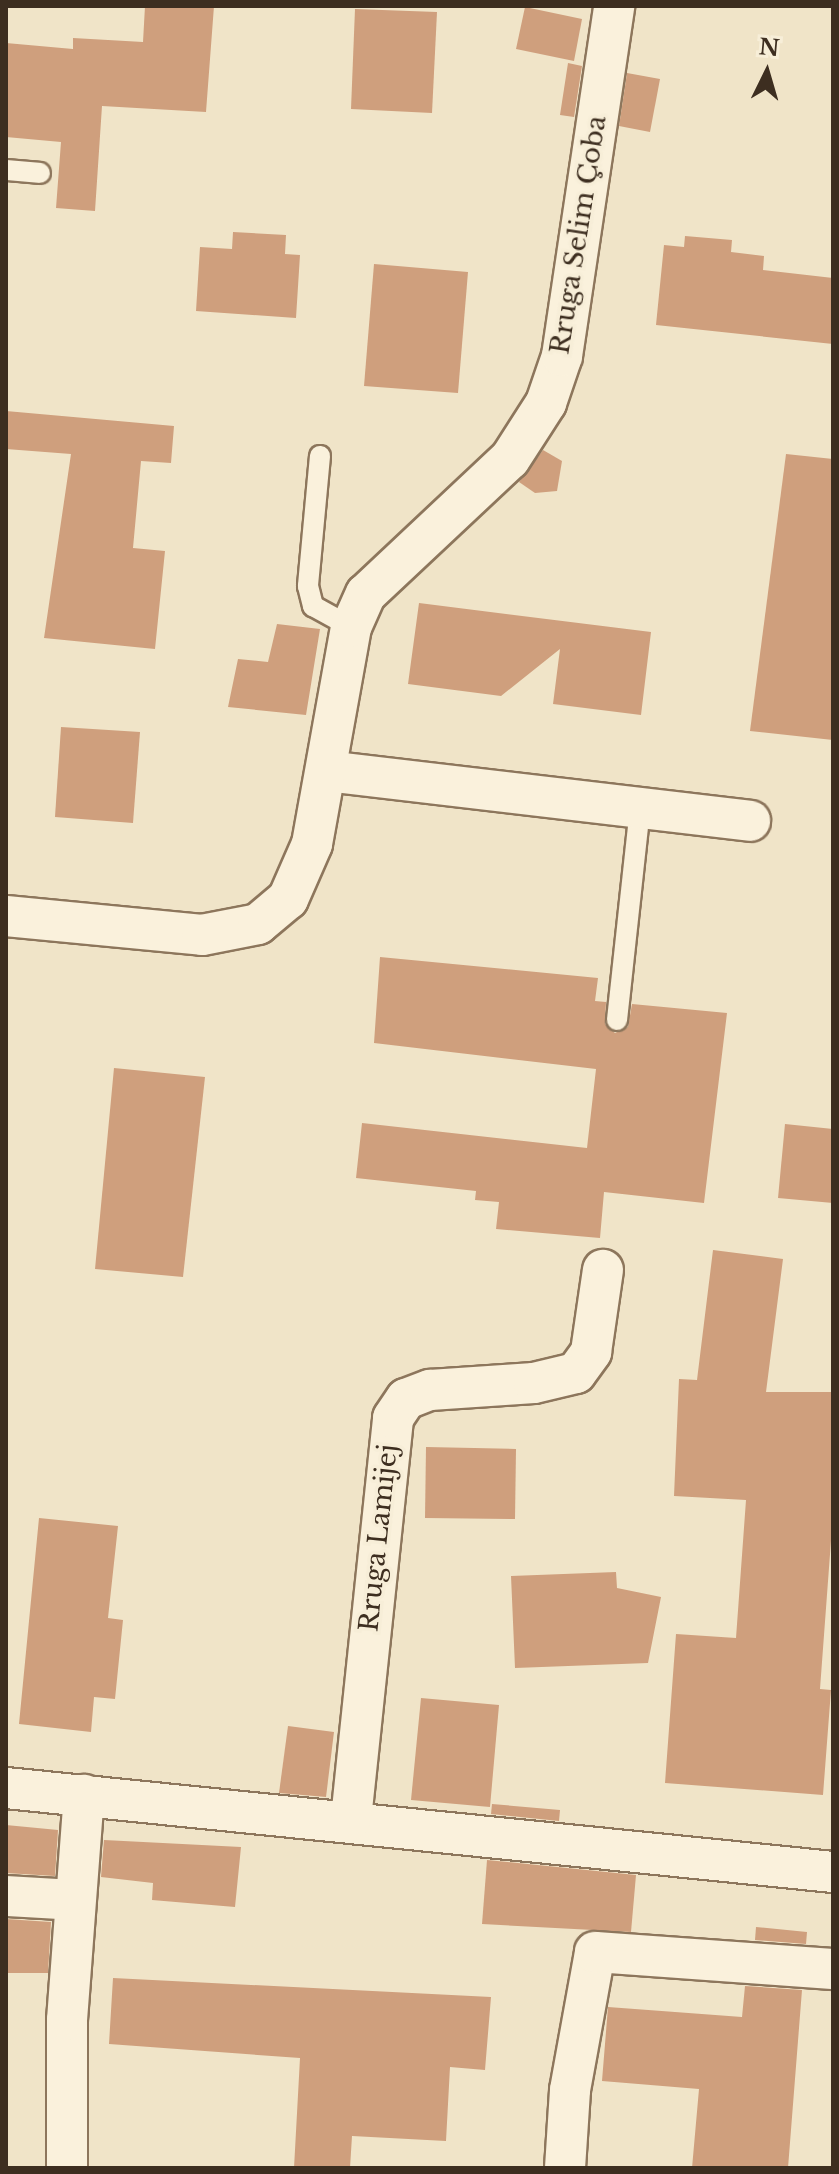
<!DOCTYPE html>
<html>
<head>
<meta charset="utf-8">
<style>
	body { margin:0 }
	#map { position:relative; width:839px; height:2174px; overflow:hidden; background:#f0e4c8; font-family:"Libre Baskerville",serif }
	div>[style] { position:absolute }
	.building>* { inset:0; background:#cf9f7d }
	.roads { filter:drop-shadow(2px 0 #8d765c) drop-shadow(-2px 0 #8d765c) drop-shadow(0 2px #8d765c) drop-shadow(0 -2px #8d765c) }
	.service>* { height:20px; margin:-10px; padding:0 10px; transform-origin:10px; border-radius:10px; background:#faf1dc }
	.minor>* { height:40px; margin:-20px; padding:0 20px; transform-origin:20px; border-radius:20px; background:#faf1dc }
	span { translate:-50% -50%; white-space:nowrap; text-align:center; line-height:1.15; -webkit-text-stroke:7px #f7eed8; paint-order:stroke }
	.street-label { font-size:26px; color:#3d2e20 }
	.frame { position:absolute; inset:0; border:8px solid #3d2e20; pointer-events:none }
	.north { position:absolute; left:727px; top:32px; width:80px; height:80px; -webkit-text-stroke:6px #f7eed8; paint-order:stroke; rotate:5deg; font-size:22px; font-weight:700; line-height:32px; text-align:center; color:#3d2e20 }
	.north::after { content:''; display:block; margin:auto; width:28px; height:36px; background:#3d2e20; clip-path:polygon(50% 0,100% 100%,50% 72%,0 100%) }
</style>
</head>
<body>
<div id="map">
	<div class="building">
		<div style="clip-path:polygon(145px 6px,214px 6px,206px 112px,102px 106px,95px 211px,56px 208px,61px 142px,6px 137px,6px 43px,73px 49px,73px 38px,143px 42px)"></div>
		<div style="clip-path:polygon(525px 7px,582px 19px,574px 61px,516px 49px)"></div>
		<div style="clip-path:polygon(355px 9px,437px 12px,432px 113px,351px 109px)"></div>
		<div style="clip-path:polygon(568px 63px,582px 66px,574px 117px,560px 115px)"></div>
		<div style="clip-path:polygon(627px 73px,660px 79px,650px 132px,619px 126px)"></div>
		<div style="clip-path:polygon(233px 232px,286px 235px,285px 254px,300px 255px,296px 318px,196px 311px,200px 247px,232px 249px)"></div>
		<div style="clip-path:polygon(685px 236px,732px 240px,731px 252px,764px 256px,763px 270px,833px 278px,833px 344px,656px 325px,664px 245px,684px 247px)"></div>
		<div style="clip-path:polygon(374px 264px,468px 272px,458px 393px,364px 386px)"></div>
		<div style="clip-path:polygon(6px 411px,174px 426px,171px 463px,141px 461px,133px 548px,165px 551px,155px 649px,44px 638px,71px 454px,6px 449px)"></div>
		<div style="clip-path:polygon(543px 450px,562px 461px,557px 491px,535px 493px,519px 482px)"></div>
		<div style="clip-path:polygon(786px 454px,833px 459px,833px 740px,750px 731px)"></div>
		<div style="clip-path:polygon(419px 603px,651px 632px,641px 715px,553px 704px,560px 649px,501px 696px,408px 684px)"></div>
		<div style="clip-path:polygon(277px 624px,320px 629px,306px 715px,228px 707px,238px 659px,268px 662px)"></div>
		<div style="clip-path:polygon(61px 727px,140px 732px,133px 823px,55px 817px)"></div>
		<div style="clip-path:polygon(380px 957px,598px 978px,595px 1001px,606px 1002px,605px 1024px,615px 1033px,628px 1027px,632px 1004px,727px 1013px,704px 1203px,604px 1192px,600px 1238px,496px 1229px,499px 1202px,475px 1200px,476px 1191px,356px 1178px,362px 1123px,587px 1148px,596px 1069px,374px 1043px)"></div>
		<div style="clip-path:polygon(114px 1068px,205px 1077px,183px 1277px,95px 1269px)"></div>
		<div style="clip-path:polygon(785px 1124px,833px 1129px,833px 1203px,778px 1198px)"></div>
		<div style="clip-path:polygon(713px 1250px,783px 1259px,766px 1392px,833px 1392px,833px 1514px,820px 1689px,831px 1690px,823px 1795px,665px 1783px,676px 1634px,736px 1638px,746px 1500px,674px 1496px,679px 1379px,697px 1380px)"></div>
		<div style="clip-path:polygon(426px 1447px,516px 1449px,515px 1519px,425px 1518px)"></div>
		<div style="clip-path:polygon(39px 1518px,118px 1526px,108px 1618px,123px 1620px,115px 1699px,94px 1697px,91px 1732px,19px 1724px)"></div>
		<div style="clip-path:polygon(616px 1572px,617px 1588px,661px 1597px,648px 1663px,515px 1668px,511px 1576px)"></div>
		<div style="clip-path:polygon(421px 1698px,499px 1705px,490px 1807px,411px 1800px)"></div>
		<div style="clip-path:polygon(288px 1726px,334px 1732px,326px 1797px,279px 1793px)"></div>
		<div style="clip-path:polygon(492px 1804px,560px 1810px,559px 1821px,491px 1814px)"></div>
		<div style="clip-path:polygon(6px 1825px,58px 1830px,55px 1876px,6px 1873px)"></div>
		<div style="clip-path:polygon(104px 1840px,241px 1847px,235px 1907px,152px 1900px,153px 1883px,101px 1877px)"></div>
		<div style="clip-path:polygon(487px 1860px,636px 1875px,631px 1932px,482px 1924px)"></div>
		<div style="clip-path:polygon(6px 1919px,51px 1922px,48px 1973px,6px 1973px)"></div>
		<div style="clip-path:polygon(756px 1927px,807px 1932px,806px 1944px,755px 1940px)"></div>
		<div style="clip-path:polygon(113px 1978px,491px 1997px,485px 2070px,450px 2067px,446px 2141px,352px 2136px,350px 2168px,294px 2168px,300px 2058px,109px 2044px)"></div>
		<div style="clip-path:polygon(745px 1986px,802px 1990px,788px 2168px,692px 2168px,699px 2089px,602px 2081px,608px 2007px,742px 2017px)"></div>
	</div>
	<div class="roads">
		<div class="service">
			<div style="left:6px;top:170px;width:34px;rotate:5deg"></div>
			<div style="left:320px;top:456px;width:131px;rotate:95.3deg"></div>
			<div style="left:308px;top:586px;width:21px;rotate:76deg"></div>
			<div style="left:313px;top:606px;width:43px;rotate:28.9deg"></div>
			<div style="left:617px;top:1020px;width:213px;rotate:-83.8deg"></div>
		</div>
		<div class="minor">
			<div style="left:326px;top:771px;width:427px;rotate:6.7deg"></div>
			<div style="left:6px;top:916px;width:197px;rotate:5.5deg"></div>
			<div style="left:202px;top:935px;width:57px;rotate:-11.1deg"></div>
			<div style="left:258px;top:924px;width:39px;rotate:-40deg"></div>
			<div style="left:288px;top:899px;width:60px;rotate:-66.4deg"></div>
			<div style="left:312px;top:844px;width:220px;rotate:-79.8deg"></div>
			<div style="left:351px;top:627px;width:36px;rotate:-66deg"></div>
			<div style="left:366px;top:594px;width:197px;rotate:-43.2deg"></div>
			<div style="left:510px;top:459px;width:67px;rotate:-57.3deg"></div>
			<div style="left:546px;top:403px;width:50px;rotate:-71.2deg"></div>
			<div style="left:562px;top:356px;width:354px;rotate:-81.5deg"></div>
			<div style="left:6px;top:1788px;width:831px;rotate:5.8deg"></div>
			<div style="left:351px;top:1819px;width:403px;rotate:-84deg"></div>
			<div style="left:393px;top:1418px;width:23px;rotate:-56deg"></div>
			<div style="left:406px;top:1399px;width:26px;rotate:-21deg"></div>
			<div style="left:430px;top:1390px;width:104px;rotate:-3.9deg"></div>
			<div style="left:534px;top:1383px;width:43px;rotate:-13.4deg"></div>
			<div style="left:576px;top:1373px;width:26px;rotate:-54deg"></div>
			<div style="left:591px;top:1352px;width:83px;rotate:-81.7deg"></div>
			<div style="left:6px;top:1896px;width:69px;rotate:3.3deg"></div>
			<div style="left:67px;top:2168px;width:148px;rotate:-90deg"></div>
			<div style="left:67px;top:2020px;width:226px;rotate:-85.7deg"></div>
			<div style="left:565px;top:2168px;width:78px;rotate:-86.3deg"></div>
			<div style="left:570px;top:2090px;width:140px;rotate:-79.7deg"></div>
			<div style="left:595px;top:1952px;width:239px;rotate:4.1deg"></div>
		</div>
	</div>
	<div class="street-label">
		<span style="left:579px;top:235px;rotate:-81deg">Rruga Selim Çoba</span>
		<span style="left:379px;top:1538px;rotate:-84deg">Rruga Lamijej</span>
	</div>
	<div class="frame"></div>
	<div class="north">N</div>
</div>
</body>
</html>
